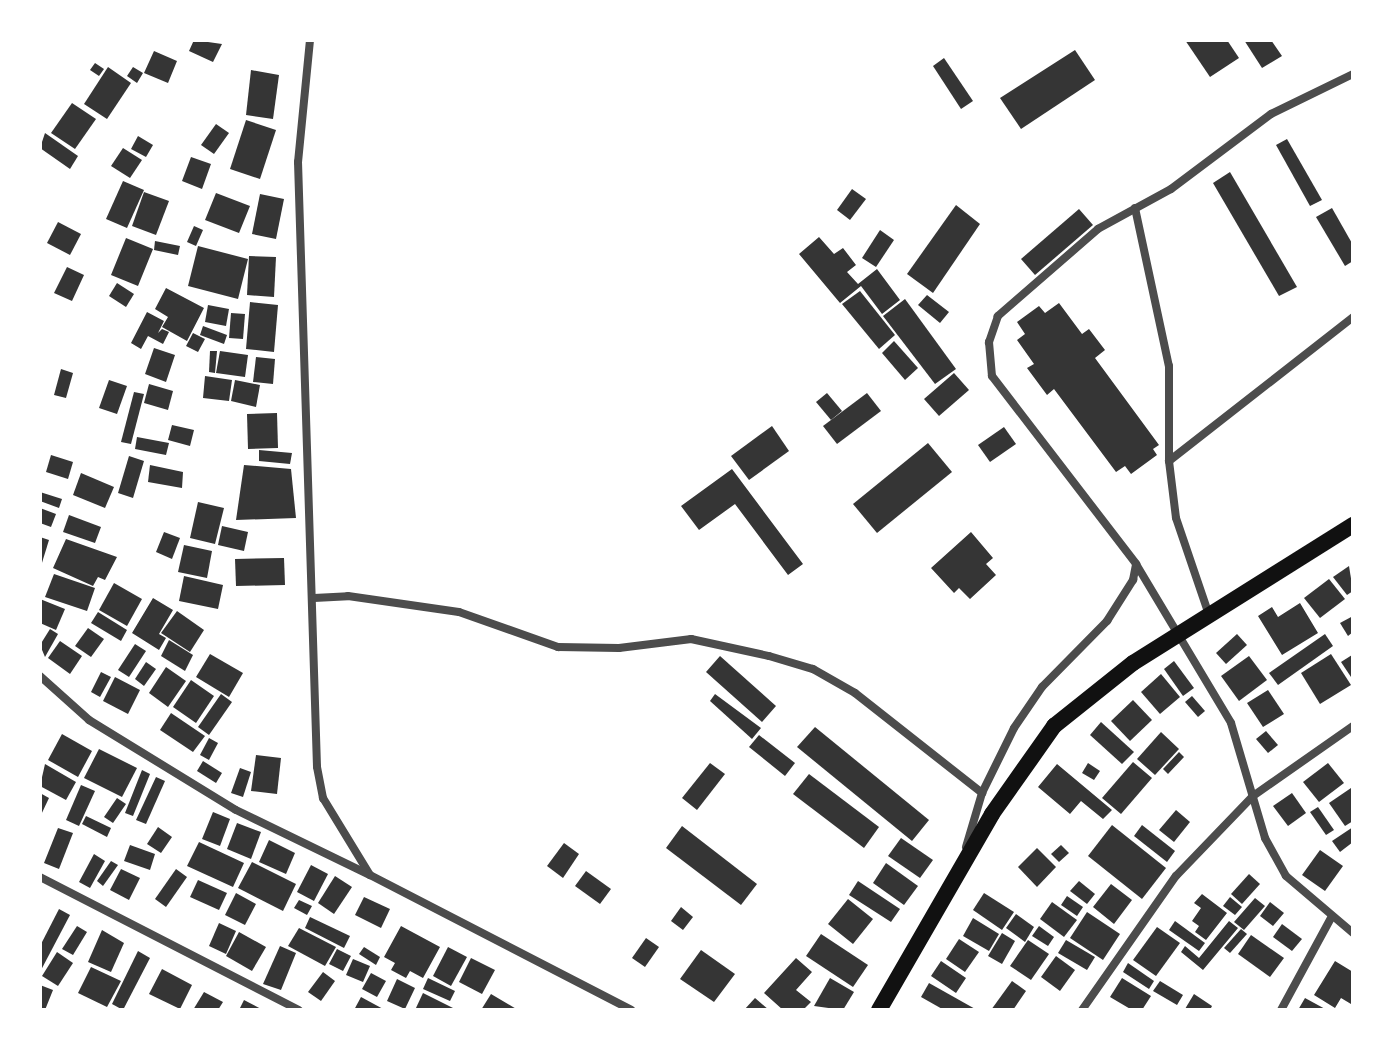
<!DOCTYPE html>
<html>
<head>
<meta charset="utf-8">
<style>
	body { margin:0 }
	#map { position:relative; width:1393px; height:1050px; overflow:hidden; background:#fff; font-family:Inter,sans-serif }
	div>[style] { position:absolute }
	.building>* { inset:0; background:#353535 }
	.minor>* { height:8px; margin:-4px; padding:0 4px; transform-origin:4px; border-radius:4px; background:#4c4c4c }
	.trunk>* { height:16px; margin:-8px; padding:0 8px; transform-origin:8px; border-radius:8px; background:#111 }
	span { translate:-50% -50%; white-space:nowrap; text-align:center; line-height:1.15; -webkit-text-stroke:6px #fff; paint-order:stroke }
	.frame { position:absolute; inset:0; border:42px solid #fff; pointer-events:none }
</style>
</head>
<body>
<div id="map">
	<div class="building">
		<div style="clip-path:polygon(194px 40px,222px 44px,213px 62px,189px 51px)"></div>
		<div style="clip-path:polygon(1185px 40px,1227px 40px,1239px 58px,1210px 77px)"></div>
		<div style="clip-path:polygon(1244px 40px,1271px 40px,1282px 56px,1262px 68px)"></div>
		<div style="clip-path:polygon(1075px 50px,1095px 80px,1021px 129px,1000px 98px)"></div>
		<div style="clip-path:polygon(154px 51px,177px 61px,168px 83px,144px 73px)"></div>
		<div style="clip-path:polygon(944px 58px,973px 101px,961px 109px,933px 66px)"></div>
		<div style="clip-path:polygon(95px 63px,104px 69px,99px 76px,90px 70px)"></div>
		<div style="clip-path:polygon(108px 67px,131px 83px,107px 119px,84px 104px)"></div>
		<div style="clip-path:polygon(133px 67px,143px 73px,137px 83px,127px 76px)"></div>
		<div style="clip-path:polygon(251px 70px,279px 75px,273px 119px,246px 115px)"></div>
		<div style="clip-path:polygon(72px 103px,96px 119px,75px 149px,51px 133px)"></div>
		<div style="clip-path:polygon(246px 120px,276px 130px,260px 179px,230px 169px)"></div>
		<div style="clip-path:polygon(216px 124px,229px 133px,214px 154px,201px 145px)"></div>
		<div style="clip-path:polygon(45px 133px,78px 156px,70px 169px,40px 148px)"></div>
		<div style="clip-path:polygon(138px 136px,153px 145px,146px 157px,131px 149px)"></div>
		<div style="clip-path:polygon(1287px 139px,1322px 200px,1310px 206px,1276px 145px)"></div>
		<div style="clip-path:polygon(123px 148px,142px 160px,130px 178px,111px 166px)"></div>
		<div style="clip-path:polygon(191px 157px,211px 164px,202px 189px,182px 181px)"></div>
		<div style="clip-path:polygon(1230px 172px,1297px 287px,1279px 296px,1213px 183px)"></div>
		<div style="clip-path:polygon(123px 181px,144px 190px,127px 228px,106px 219px)"></div>
		<div style="clip-path:polygon(852px 189px,866px 199px,850px 220px,837px 210px)"></div>
		<div style="clip-path:polygon(144px 192px,169px 201px,156px 235px,132px 226px)"></div>
		<div style="clip-path:polygon(216px 193px,250px 206px,239px 233px,205px 220px)"></div>
		<div style="clip-path:polygon(260px 194px,284px 199px,276px 239px,252px 234px)"></div>
		<div style="clip-path:polygon(956px 205px,980px 224px,933px 293px,907px 274px)"></div>
		<div style="clip-path:polygon(1332px 208px,1353px 245px,1353px 261px,1345px 266px,1316px 217px)"></div>
		<div style="clip-path:polygon(1079px 209px,1093px 225px,1035px 275px,1021px 259px)"></div>
		<div style="clip-path:polygon(58px 222px,81px 234px,70px 255px,47px 243px)"></div>
		<div style="clip-path:polygon(194px 226px,203px 230px,196px 246px,187px 242px)"></div>
		<div style="clip-path:polygon(880px 230px,894px 240px,876px 267px,862px 258px)"></div>
		<div style="clip-path:polygon(819px 237px,834px 254px,843px 248px,856px 265px,847px 272px,858px 284px,877px 269px,900px 300px,882px 314px,861px 286px,840px 303px,799px 254px)"></div>
		<div style="clip-path:polygon(126px 238px,153px 249px,138px 286px,111px 275px)"></div>
		<div style="clip-path:polygon(155px 241px,180px 246px,178px 255px,154px 250px)"></div>
		<div style="clip-path:polygon(198px 246px,248px 259px,238px 299px,188px 286px)"></div>
		<div style="clip-path:polygon(249px 256px,276px 257px,274px 297px,247px 295px)"></div>
		<div style="clip-path:polygon(67px 267px,84px 275px,72px 301px,54px 293px)"></div>
		<div style="clip-path:polygon(117px 283px,134px 294px,126px 307px,109px 296px)"></div>
		<div style="clip-path:polygon(166px 288px,204px 308px,187px 341px,162px 327px,168px 317px,155px 309px)"></div>
		<div style="clip-path:polygon(860px 291px,895px 335px,879px 349px,842px 304px)"></div>
		<div style="clip-path:polygon(927px 295px,949px 312px,940px 323px,918px 305px)"></div>
		<div style="clip-path:polygon(905px 299px,956px 369px,935px 384px,883px 316px)"></div>
		<div style="clip-path:polygon(250px 302px,278px 305px,274px 352px,246px 349px)"></div>
		<div style="clip-path:polygon(1059px 303px,1082px 334px,1089px 329px,1105px 350px,1095px 358px,1159px 445px,1153px 449px,1157px 455px,1131px 474px,1125px 466px,1116px 472px,1054px 389px,1047px 395px,1027px 368px,1034px 364px,1017px 340px,1025px 334px,1017px 322px,1039px 306px,1045px 313px)"></div>
		<div style="clip-path:polygon(208px 305px,229px 309px,226px 326px,205px 322px)"></div>
		<div style="clip-path:polygon(147px 312px,164px 321px,158px 333px,162px 329px,169px 332px,163px 344px,148px 336px,141px 349px,131px 343px)"></div>
		<div style="clip-path:polygon(231px 313px,245px 314px,243px 339px,229px 338px)"></div>
		<div style="clip-path:polygon(203px 326px,227px 335px,224px 344px,200px 335px)"></div>
		<div style="clip-path:polygon(193px 333px,205px 339px,198px 352px,186px 346px)"></div>
		<div style="clip-path:polygon(894px 341px,918px 368px,905px 380px,882px 353px)"></div>
		<div style="clip-path:polygon(154px 348px,175px 355px,166px 382px,145px 374px)"></div>
		<div style="clip-path:polygon(210px 351px,217px 351px,215px 373px,209px 372px)"></div>
		<div style="clip-path:polygon(220px 351px,248px 355px,245px 377px,216px 373px)"></div>
		<div style="clip-path:polygon(256px 357px,275px 359px,273px 384px,253px 382px)"></div>
		<div style="clip-path:polygon(61px 369px,73px 373px,66px 398px,54px 395px)"></div>
		<div style="clip-path:polygon(954px 373px,969px 390px,939px 416px,924px 399px)"></div>
		<div style="clip-path:polygon(205px 376px,232px 380px,229px 401px,203px 398px)"></div>
		<div style="clip-path:polygon(109px 380px,127px 386px,117px 414px,99px 408px)"></div>
		<div style="clip-path:polygon(235px 380px,260px 385px,256px 407px,231px 401px)"></div>
		<div style="clip-path:polygon(149px 384px,173px 391px,168px 410px,144px 403px)"></div>
		<div style="clip-path:polygon(134px 392px,144px 394px,131px 444px,121px 442px)"></div>
		<div style="clip-path:polygon(827px 393px,842px 411px,831px 420px,816px 402px)"></div>
		<div style="clip-path:polygon(867px 393px,881px 411px,837px 444px,823px 426px)"></div>
		<div style="clip-path:polygon(277px 413px,278px 448px,248px 449px,247px 414px)"></div>
		<div style="clip-path:polygon(172px 425px,194px 430px,190px 446px,168px 440px)"></div>
		<div style="clip-path:polygon(772px 426px,789px 451px,749px 480px,731px 456px)"></div>
		<div style="clip-path:polygon(1004px 427px,1016px 444px,990px 462px,978px 445px)"></div>
		<div style="clip-path:polygon(137px 437px,169px 443px,166px 455px,135px 449px)"></div>
		<div style="clip-path:polygon(928px 443px,952px 472px,877px 533px,853px 504px)"></div>
		<div style="clip-path:polygon(259px 450px,292px 453px,290px 464px,259px 461px)"></div>
		<div style="clip-path:polygon(51px 455px,73px 462px,68px 479px,46px 472px)"></div>
		<div style="clip-path:polygon(129px 456px,144px 461px,133px 498px,118px 493px)"></div>
		<div style="clip-path:polygon(150px 465px,183px 472px,182px 488px,148px 482px)"></div>
		<div style="clip-path:polygon(244px 465px,291px 469px,296px 518px,236px 520px)"></div>
		<div style="clip-path:polygon(732px 469px,803px 564px,788px 575px,735px 504px,699px 530px,681px 506px)"></div>
		<div style="clip-path:polygon(81px 473px,114px 487px,105px 508px,73px 495px)"></div>
		<div style="clip-path:polygon(40px 492px,62px 499px,59px 508px,40px 501px)"></div>
		<div style="clip-path:polygon(198px 502px,224px 508px,215px 544px,190px 538px)"></div>
		<div style="clip-path:polygon(40px 508px,56px 514px,51px 527px,40px 523px)"></div>
		<div style="clip-path:polygon(69px 515px,101px 527px,95px 543px,63px 532px)"></div>
		<div style="clip-path:polygon(222px 526px,248px 532px,244px 551px,218px 545px)"></div>
		<div style="clip-path:polygon(164px 532px,180px 538px,172px 559px,156px 552px)"></div>
		<div style="clip-path:polygon(971px 532px,993px 558px,986px 564px,996px 575px,970px 599px,959px 588px,954px 593px,931px 568px)"></div>
		<div style="clip-path:polygon(40px 537px,49px 540px,41px 566px,40px 566px)"></div>
		<div style="clip-path:polygon(66px 539px,117px 557px,105px 580px,98px 577px,93px 586px,53px 568px)"></div>
		<div style="clip-path:polygon(184px 545px,212px 551px,207px 578px,178px 572px)"></div>
		<div style="clip-path:polygon(284px 558px,285px 585px,236px 586px,235px 559px)"></div>
		<div style="clip-path:polygon(1349px 566px,1353px 591px,1347px 595px,1333px 577px)"></div>
		<div style="clip-path:polygon(54px 574px,95px 588px,87px 611px,45px 597px)"></div>
		<div style="clip-path:polygon(184px 576px,223px 585px,218px 609px,179px 601px)"></div>
		<div style="clip-path:polygon(1329px 579px,1345px 599px,1320px 618px,1304px 598px)"></div>
		<div style="clip-path:polygon(114px 583px,142px 599px,127px 626px,99px 610px)"></div>
		<div style="clip-path:polygon(153px 598px,173px 610px,159px 634px,166px 638px,159px 650px,132px 633px)"></div>
		<div style="clip-path:polygon(40px 599px,65px 609px,56px 630px,40px 623px)"></div>
		<div style="clip-path:polygon(1300px 603px,1318px 633px,1282px 655px,1258px 616px,1272px 607px,1278px 617px)"></div>
		<div style="clip-path:polygon(177px 611px,204px 630px,190px 652px,161px 633px)"></div>
		<div style="clip-path:polygon(98px 612px,127px 630px,121px 641px,91px 623px)"></div>
		<div style="clip-path:polygon(1353px 616px,1353px 632px,1348px 636px,1340px 623px)"></div>
		<div style="clip-path:polygon(88px 628px,104px 639px,91px 657px,75px 646px)"></div>
		<div style="clip-path:polygon(50px 629px,58px 634px,45px 657px,40px 645px)"></div>
		<div style="clip-path:polygon(1237px 634px,1247px 645px,1226px 664px,1216px 653px)"></div>
		<div style="clip-path:polygon(1325px 634px,1333px 646px,1278px 685px,1269px 673px)"></div>
		<div style="clip-path:polygon(169px 640px,193px 655px,185px 671px,161px 656px)"></div>
		<div style="clip-path:polygon(60px 641px,82px 656px,70px 674px,48px 658px)"></div>
		<div style="clip-path:polygon(135px 644px,146px 651px,129px 677px,118px 670px)"></div>
		<div style="clip-path:polygon(210px 654px,243px 673px,229px 697px,196px 677px)"></div>
		<div style="clip-path:polygon(1331px 654px,1351px 685px,1320px 704px,1301px 673px)"></div>
		<div style="clip-path:polygon(1352px 655px,1353px 657px,1353px 680px,1341px 662px)"></div>
		<div style="clip-path:polygon(720px 656px,776px 706px,762px 722px,706px 672px)"></div>
		<div style="clip-path:polygon(1249px 656px,1267px 680px,1239px 701px,1221px 676px)"></div>
		<div style="clip-path:polygon(1174px 661px,1194px 688px,1183px 696px,1164px 669px)"></div>
		<div style="clip-path:polygon(146px 662px,156px 669px,144px 686px,135px 679px)"></div>
		<div style="clip-path:polygon(166px 667px,186px 681px,168px 707px,149px 693px)"></div>
		<div style="clip-path:polygon(101px 672px,111px 677px,100px 697px,91px 692px)"></div>
		<div style="clip-path:polygon(1161px 674px,1180px 697px,1160px 714px,1141px 692px)"></div>
		<div style="clip-path:polygon(115px 677px,140px 690px,128px 714px,103px 701px)"></div>
		<div style="clip-path:polygon(191px 680px,214px 696px,196px 723px,173px 707px)"></div>
		<div style="clip-path:polygon(1268px 690px,1284px 714px,1263px 727px,1247px 703px)"></div>
		<div style="clip-path:polygon(221px 694px,232px 702px,209px 735px,198px 727px)"></div>
		<div style="clip-path:polygon(715px 694px,761px 728px,752px 739px,710px 701px)"></div>
		<div style="clip-path:polygon(1192px 696px,1205px 711px,1198px 717px,1185px 702px)"></div>
		<div style="clip-path:polygon(1133px 700px,1152px 720px,1130px 741px,1111px 721px)"></div>
		<div style="clip-path:polygon(171px 713px,205px 736px,193px 752px,160px 730px)"></div>
		<div style="clip-path:polygon(1101px 722px,1134px 752px,1122px 764px,1090px 735px)"></div>
		<div style="clip-path:polygon(815px 727px,929px 820px,912px 841px,797px 747px)"></div>
		<div style="clip-path:polygon(1266px 731px,1278px 745px,1268px 753px,1256px 739px)"></div>
		<div style="clip-path:polygon(1161px 732px,1179px 749px,1155px 775px,1137px 759px)"></div>
		<div style="clip-path:polygon(62px 734px,92px 751px,78px 777px,48px 760px)"></div>
		<div style="clip-path:polygon(759px 735px,795px 763px,785px 776px,749px 747px)"></div>
		<div style="clip-path:polygon(209px 738px,218px 743px,209px 760px,200px 755px)"></div>
		<div style="clip-path:polygon(99px 749px,137px 768px,122px 797px,84px 778px)"></div>
		<div style="clip-path:polygon(1179px 752px,1184px 757px,1168px 774px,1163px 769px)"></div>
		<div style="clip-path:polygon(256px 755px,281px 758px,277px 794px,251px 791px)"></div>
		<div style="clip-path:polygon(203px 761px,222px 773px,216px 783px,197px 771px)"></div>
		<div style="clip-path:polygon(1133px 762px,1152px 778px,1121px 814px,1102px 798px)"></div>
		<div style="clip-path:polygon(710px 763px,725px 774px,697px 810px,682px 798px)"></div>
		<div style="clip-path:polygon(1088px 763px,1100px 771px,1094px 780px,1082px 773px)"></div>
		<div style="clip-path:polygon(1328px 763px,1344px 783px,1319px 802px,1303px 782px)"></div>
		<div style="clip-path:polygon(45px 764px,76px 782px,66px 800px,40px 786px)"></div>
		<div style="clip-path:polygon(1057px 764px,1112px 810px,1103px 819px,1081px 801px,1070px 814px,1038px 787px)"></div>
		<div style="clip-path:polygon(240px 768px,251px 772px,243px 797px,231px 793px)"></div>
		<div style="clip-path:polygon(142px 770px,150px 774px,133px 816px,125px 813px)"></div>
		<div style="clip-path:polygon(809px 774px,879px 827px,864px 848px,793px 794px)"></div>
		<div style="clip-path:polygon(156px 777px,165px 781px,146px 824px,136px 820px)"></div>
		<div style="clip-path:polygon(81px 785px,95px 791px,79px 826px,66px 820px)"></div>
		<div style="clip-path:polygon(1351px 788px,1353px 821px,1345px 826px,1329px 803px)"></div>
		<div style="clip-path:polygon(40px 793px,49px 798px,40px 817px)"></div>
		<div style="clip-path:polygon(1292px 793px,1306px 813px,1288px 826px,1273px 806px)"></div>
		<div style="clip-path:polygon(117px 798px,126px 804px,113px 823px,104px 817px)"></div>
		<div style="clip-path:polygon(1318px 807px,1334px 830px,1326px 835px,1310px 812px)"></div>
		<div style="clip-path:polygon(1176px 810px,1190px 822px,1174px 842px,1159px 830px)"></div>
		<div style="clip-path:polygon(213px 812px,230px 819px,220px 846px,202px 839px)"></div>
		<div style="clip-path:polygon(86px 816px,111px 828px,107px 837px,82px 824px)"></div>
		<div style="clip-path:polygon(237px 823px,261px 832px,251px 859px,227px 849px)"></div>
		<div style="clip-path:polygon(1112px 825px,1166px 868px,1142px 899px,1088px 856px)"></div>
		<div style="clip-path:polygon(1142px 825px,1175px 851px,1167px 862px,1134px 836px)"></div>
		<div style="clip-path:polygon(682px 826px,757px 884px,741px 905px,666px 848px)"></div>
		<div style="clip-path:polygon(158px 827px,172px 837px,161px 853px,147px 844px)"></div>
		<div style="clip-path:polygon(1353px 827px,1353px 842px,1340px 852px,1332px 841px)"></div>
		<div style="clip-path:polygon(58px 828px,73px 833px,59px 869px,44px 863px)"></div>
		<div style="clip-path:polygon(901px 838px,933px 860px,920px 878px,888px 856px)"></div>
		<div style="clip-path:polygon(269px 840px,295px 853px,286px 874px,259px 862px)"></div>
		<div style="clip-path:polygon(199px 842px,244px 863px,233px 887px,187px 866px)"></div>
		<div style="clip-path:polygon(564px 843px,579px 854px,563px 878px,547px 866px)"></div>
		<div style="clip-path:polygon(130px 845px,155px 854px,150px 870px,124px 861px)"></div>
		<div style="clip-path:polygon(1061px 845px,1069px 853px,1059px 862px,1051px 854px)"></div>
		<div style="clip-path:polygon(1037px 848px,1056px 867px,1037px 887px,1018px 867px)"></div>
		<div style="clip-path:polygon(1320px 850px,1343px 866px,1325px 891px,1302px 875px)"></div>
		<div style="clip-path:polygon(94px 854px,105px 861px,90px 888px,79px 882px)"></div>
		<div style="clip-path:polygon(111px 861px,118px 865px,103px 886px,97px 881px)"></div>
		<div style="clip-path:polygon(252px 862px,296px 884px,283px 911px,238px 888px)"></div>
		<div style="clip-path:polygon(886px 863px,918px 886px,904px 905px,873px 883px)"></div>
		<div style="clip-path:polygon(311px 865px,328px 874px,314px 901px,297px 892px)"></div>
		<div style="clip-path:polygon(121px 869px,140px 878px,129px 900px,110px 890px)"></div>
		<div style="clip-path:polygon(176px 869px,187px 877px,166px 907px,155px 899px)"></div>
		<div style="clip-path:polygon(586px 871px,611px 889px,600px 904px,575px 886px)"></div>
		<div style="clip-path:polygon(1249px 874px,1260px 884px,1242px 904px,1231px 894px)"></div>
		<div style="clip-path:polygon(335px 876px,352px 887px,334px 914px,318px 903px)"></div>
		<div style="clip-path:polygon(198px 880px,227px 893px,219px 910px,190px 897px)"></div>
		<div style="clip-path:polygon(858px 881px,900px 909px,891px 922px,849px 895px)"></div>
		<div style="clip-path:polygon(1079px 881px,1095px 894px,1087px 904px,1070px 891px)"></div>
		<div style="clip-path:polygon(1111px 884px,1132px 900px,1114px 924px,1093px 907px)"></div>
		<div style="clip-path:polygon(236px 893px,256px 904px,245px 925px,225px 915px)"></div>
		<div style="clip-path:polygon(984px 893px,1014px 912px,1002px 930px,973px 910px)"></div>
		<div style="clip-path:polygon(1202px 894px,1227px 913px,1206px 940px,1195px 932px,1199px 926px,1192px 921px,1201px 908px,1194px 903px)"></div>
		<div style="clip-path:polygon(1067px 896px,1083px 907px,1077px 916px,1061px 905px)"></div>
		<div style="clip-path:polygon(364px 897px,390px 909px,381px 928px,355px 915px)"></div>
		<div style="clip-path:polygon(1230px 897px,1242px 907px,1235px 915px,1223px 906px)"></div>
		<div style="clip-path:polygon(1255px 898px,1265px 906px,1244px 930px,1234px 922px)"></div>
		<div style="clip-path:polygon(848px 899px,873px 919px,853px 944px,828px 924px)"></div>
		<div style="clip-path:polygon(299px 900px,312px 906px,307px 915px,294px 908px)"></div>
		<div style="clip-path:polygon(1052px 902px,1077px 920px,1064px 937px,1040px 919px)"></div>
		<div style="clip-path:polygon(1270px 902px,1284px 913px,1273px 926px,1260px 916px)"></div>
		<div style="clip-path:polygon(681px 907px,693px 917px,683px 930px,671px 921px)"></div>
		<div style="clip-path:polygon(59px 909px,70px 915px,40px 972px,40px 946px)"></div>
		<div style="clip-path:polygon(1087px 912px,1120px 934px,1103px 960px,1070px 938px)"></div>
		<div style="clip-path:polygon(1016px 914px,1034px 927px,1025px 942px,1006px 928px)"></div>
		<div style="clip-path:polygon(310px 917px,350px 936px,344px 948px,305px 928px)"></div>
		<div style="clip-path:polygon(973px 918px,999px 934px,989px 951px,963px 936px)"></div>
		<div style="clip-path:polygon(1175px 921px,1205px 943px,1199px 951px,1169px 930px)"></div>
		<div style="clip-path:polygon(1229px 921px,1238px 928px,1203px 970px,1181px 952px,1185px 946px,1199px 958px)"></div>
		<div style="clip-path:polygon(219px 923px,236px 931px,226px 954px,209px 946px)"></div>
		<div style="clip-path:polygon(1282px 924px,1302px 939px,1292px 951px,1273px 937px)"></div>
		<div style="clip-path:polygon(77px 926px,87px 932px,73px 955px,62px 949px)"></div>
		<div style="clip-path:polygon(401px 926px,440px 947px,423px 978px,410px 971px,406px 978px,391px 970px,395px 963px,384px 957px)"></div>
		<div style="clip-path:polygon(1039px 926px,1054px 937px,1048px 946px,1032px 936px)"></div>
		<div style="clip-path:polygon(1157px 927px,1180px 943px,1156px 976px,1133px 960px)"></div>
		<div style="clip-path:polygon(299px 928px,336px 947px,325px 966px,288px 946px)"></div>
		<div style="clip-path:polygon(1241px 929px,1247px 934px,1230px 953px,1224px 948px)"></div>
		<div style="clip-path:polygon(102px 930px,124px 943px,111px 972px,88px 962px)"></div>
		<div style="clip-path:polygon(239px 932px,266px 947px,252px 971px,226px 956px)"></div>
		<div style="clip-path:polygon(1002px 933px,1015px 941px,1002px 964px,988px 956px)"></div>
		<div style="clip-path:polygon(821px 934px,868px 965px,853px 987px,806px 956px)"></div>
		<div style="clip-path:polygon(1251px 935px,1284px 958px,1270px 977px,1238px 954px)"></div>
		<div style="clip-path:polygon(646px 938px,659px 947px,645px 967px,632px 958px)"></div>
		<div style="clip-path:polygon(959px 939px,979px 952px,965px 972px,946px 959px)"></div>
		<div style="clip-path:polygon(1028px 940px,1049px 954px,1031px 980px,1010px 966px)"></div>
		<div style="clip-path:polygon(1066px 940px,1095px 957px,1087px 970px,1058px 953px)"></div>
		<div style="clip-path:polygon(280px 946px,296px 953px,281px 990px,263px 984px)"></div>
		<div style="clip-path:polygon(364px 947px,380px 957px,376px 965px,359px 954px)"></div>
		<div style="clip-path:polygon(448px 947px,467px 957px,451px 986px,433px 976px)"></div>
		<div style="clip-path:polygon(337px 949px,351px 956px,343px 971px,329px 964px)"></div>
		<div style="clip-path:polygon(701px 950px,735px 974px,714px 1002px,680px 979px)"></div>
		<div style="clip-path:polygon(138px 951px,150px 958px,123px 1010px,112px 1004px)"></div>
		<div style="clip-path:polygon(57px 952px,73px 963px,58px 986px,42px 976px)"></div>
		<div style="clip-path:polygon(1056px 956px,1075px 970px,1060px 991px,1041px 977px)"></div>
		<div style="clip-path:polygon(471px 958px,495px 970px,482px 994px,459px 982px)"></div>
		<div style="clip-path:polygon(796px 958px,812px 972px,796px 990px,811px 1002px,803px 1010px,783px 1010px,764px 993px)"></div>
		<div style="clip-path:polygon(353px 959px,370px 966px,363px 982px,346px 975px)"></div>
		<div style="clip-path:polygon(941px 961px,966px 978px,956px 993px,931px 976px)"></div>
		<div style="clip-path:polygon(1335px 961px,1353px 972px,1353px 1000px,1351px 1004px,1341px 998px,1335px 1008px,1314px 995px)"></div>
		<div style="clip-path:polygon(1128px 963px,1154px 981px,1149px 989px,1123px 972px)"></div>
		<div style="clip-path:polygon(91px 967px,121px 981px,107px 1007px,78px 993px)"></div>
		<div style="clip-path:polygon(162px 969px,192px 985px,180px 1009px,149px 994px)"></div>
		<div style="clip-path:polygon(323px 972px,335px 981px,321px 1001px,308px 992px)"></div>
		<div style="clip-path:polygon(371px 973px,386px 981px,377px 997px,362px 989px)"></div>
		<div style="clip-path:polygon(428px 978px,455px 991px,450px 1001px,423px 989px)"></div>
		<div style="clip-path:polygon(830px 978px,854px 992px,843px 1010px,814px 1006px)"></div>
		<div style="clip-path:polygon(1122px 978px,1151px 996px,1142px 1010px,1132px 1010px,1110px 997px)"></div>
		<div style="clip-path:polygon(397px 979px,415px 988px,405px 1009px,387px 1001px)"></div>
		<div style="clip-path:polygon(1012px 981px,1026px 991px,1013px 1010px,991px 1010px)"></div>
		<div style="clip-path:polygon(1160px 981px,1183px 995px,1177px 1005px,1153px 991px)"></div>
		<div style="clip-path:polygon(929px 983px,977px 1010px,944px 1010px,921px 997px)"></div>
		<div style="clip-path:polygon(40px 985px,53px 990px,45px 1010px,40px 1010px)"></div>
		<div style="clip-path:polygon(204px 992px,223px 1002px,218px 1010px,193px 1010px)"></div>
		<div style="clip-path:polygon(423px 993px,457px 1010px,415px 1010px)"></div>
		<div style="clip-path:polygon(491px 994px,518px 1010px,481px 1010px)"></div>
		<div style="clip-path:polygon(1194px 994px,1212px 1006px,1210px 1010px,1185px 1009px)"></div>
		<div style="clip-path:polygon(361px 997px,385px 1010px,354px 1010px)"></div>
		<div style="clip-path:polygon(755px 998px,769px 1010px,744px 1010px)"></div>
		<div style="clip-path:polygon(1305px 998px,1327px 1010px,1298px 1010px)"></div>
		<div style="clip-path:polygon(244px 1000px,263px 1010px,239px 1010px)"></div>
	</div>
	<div class="minor">
		<div style="left:310px;top:40px;width:123px;rotate:95.6deg"></div>
		<div style="left:298px;top:162px;width:605px;rotate:88.2deg"></div>
		<div style="left:317px;top:767px;width:32px;rotate:79deg"></div>
		<div style="left:323px;top:798px;width:90px;rotate:58.6deg"></div>
		<div style="left:370px;top:875px;width:294px;rotate:27.3deg"></div>
		<div style="left:1353px;top:74px;width:91px;rotate:154deg"></div>
		<div style="left:1271px;top:114px;width:125px;rotate:143.1deg"></div>
		<div style="left:1171px;top:189px;width:83px;rotate:151.3deg"></div>
		<div style="left:1098px;top:229px;width:133px;rotate:139deg"></div>
		<div style="left:998px;top:316px;width:28px;rotate:109deg"></div>
		<div style="left:989px;top:342px;width:34px;rotate:85deg"></div>
		<div style="left:992px;top:376px;width:237px;rotate:52.5deg"></div>
		<div style="left:1136px;top:564px;width:185px;rotate:59.1deg"></div>
		<div style="left:1231px;top:723px;width:120px;rotate:73.5deg"></div>
		<div style="left:1265px;top:838px;width:43px;rotate:61.1deg"></div>
		<div style="left:1286px;top:876px;width:88px;rotate:40.4deg"></div>
		<div style="left:1135px;top:208px;width:162px;rotate:77.9deg"></div>
		<div style="left:1169px;top:366px;width:95px;rotate:90deg"></div>
		<div style="left:1169px;top:461px;width:57px;rotate:83deg"></div>
		<div style="left:1176px;top:518px;width:102px;rotate:71.2deg"></div>
		<div style="left:1169px;top:461px;width:234px;rotate:-38deg"></div>
		<div style="left:314px;top:598px;width:34px;rotate:-3deg"></div>
		<div style="left:348px;top:596px;width:112px;rotate:8.2deg"></div>
		<div style="left:459px;top:612px;width:105px;rotate:19.5deg"></div>
		<div style="left:558px;top:647px;width:61px;rotate:0.9deg"></div>
		<div style="left:619px;top:648px;width:73px;rotate:-7.1deg"></div>
		<div style="left:691px;top:639px;width:80px;rotate:12.3deg"></div>
		<div style="left:769px;top:656px;width:46px;rotate:16.5deg"></div>
		<div style="left:813px;top:669px;width:48px;rotate:29.7deg"></div>
		<div style="left:855px;top:693px;width:162px;rotate:38.2deg"></div>
		<div style="left:40px;top:676px;width:66px;rotate:41.9deg"></div>
		<div style="left:89px;top:720px;width:172px;rotate:31.5deg"></div>
		<div style="left:236px;top:810px;width:149px;rotate:25.9deg"></div>
		<div style="left:966px;top:847px;width:56px;rotate:-73.5deg"></div>
		<div style="left:982px;top:793px;width:72px;rotate:-63.8deg"></div>
		<div style="left:1014px;top:728px;width:50px;rotate:-55.7deg"></div>
		<div style="left:1042px;top:687px;width:93px;rotate:-45.4deg"></div>
		<div style="left:1107px;top:621px;width:49px;rotate:-57.6deg"></div>
		<div style="left:1133px;top:580px;width:15px;rotate:-79deg"></div>
		<div style="left:40px;top:877px;width:291px;rotate:27.2deg"></div>
		<div style="left:1082px;top:1010px;width:164px;rotate:-55deg"></div>
		<div style="left:1176px;top:876px;width:111px;rotate:-46.1deg"></div>
		<div style="left:1253px;top:796px;width:122px;rotate:-35deg"></div>
		<div style="left:1281px;top:1010px;width:105px;rotate:-61.5deg"></div>
	</div>
	<div class="trunk">
		<div style="left:879px;top:1010px;width:226px;rotate:-60deg"></div>
		<div style="left:992px;top:814px;width:108px;rotate:-54.8deg"></div>
		<div style="left:1054px;top:726px;width:101px;rotate:-38.6deg"></div>
		<div style="left:1133px;top:663px;width:260px;rotate:-32.1deg"></div>
	</div>
	<div class="frame"></div>
</div>
</body>
</html>
